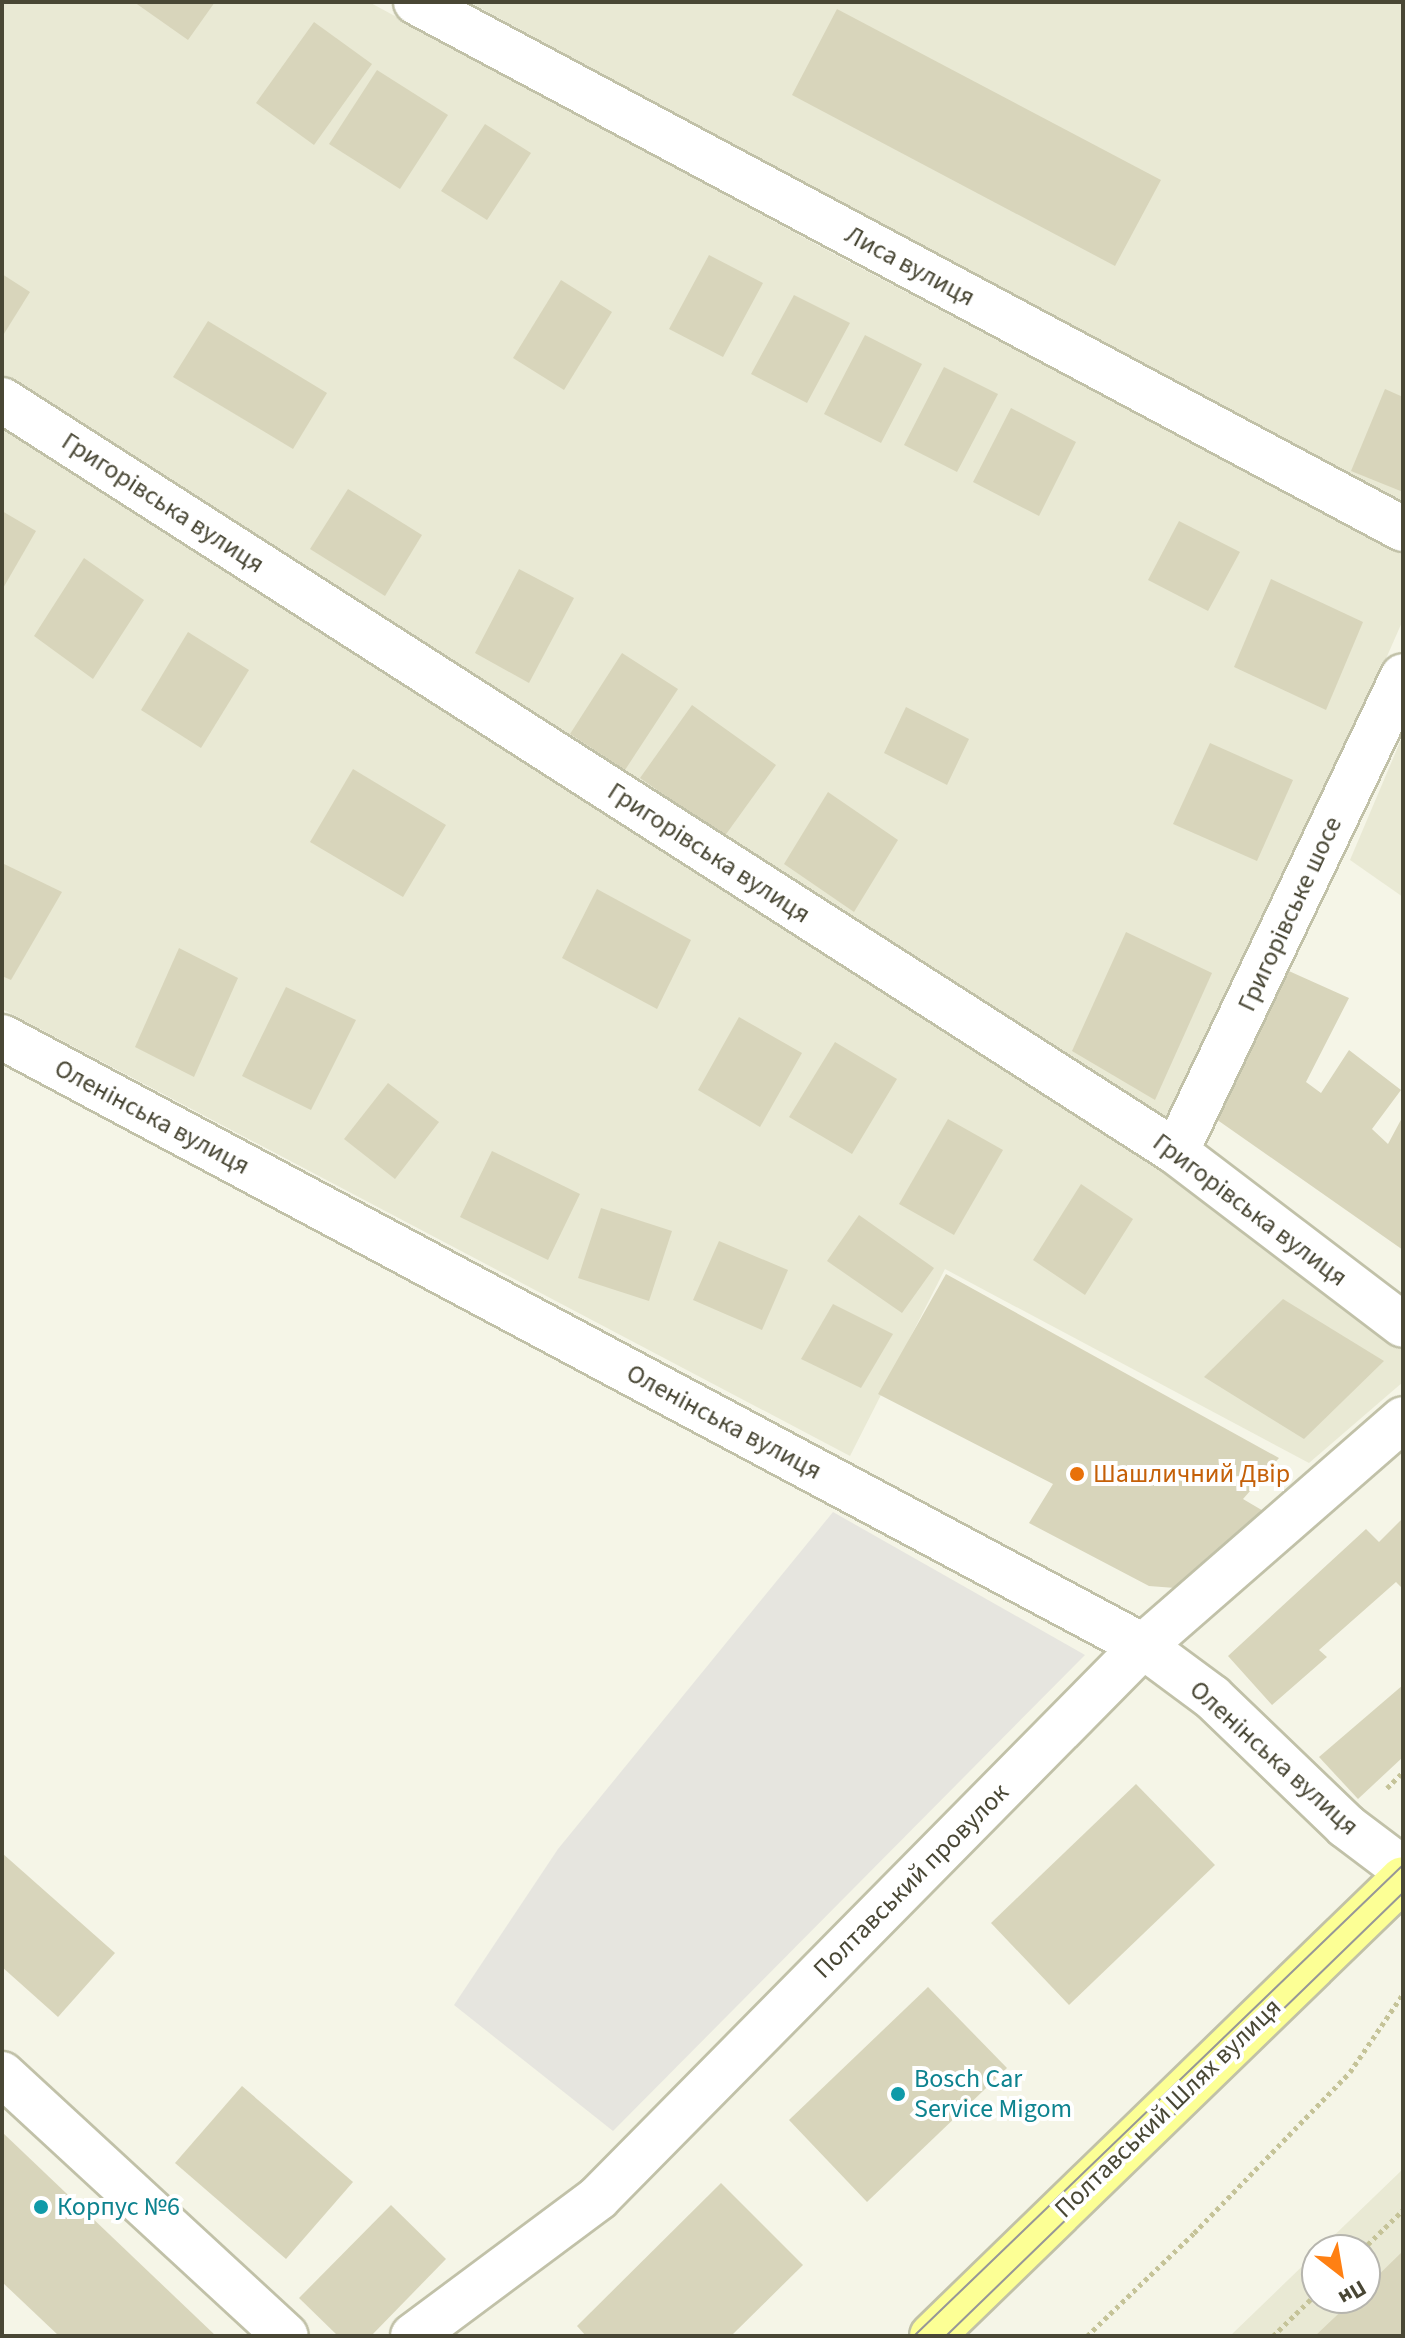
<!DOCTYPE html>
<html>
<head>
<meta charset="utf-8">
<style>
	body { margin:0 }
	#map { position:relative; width:1405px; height:2338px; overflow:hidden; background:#f5f5e7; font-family:"Source Sans 3",sans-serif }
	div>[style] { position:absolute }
	.residential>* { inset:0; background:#e9e9d4 }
	.parking>* { inset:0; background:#e6e5df }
	.building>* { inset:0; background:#d8d5bb }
	.path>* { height:5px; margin-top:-2.5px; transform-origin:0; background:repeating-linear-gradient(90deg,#c5c398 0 4px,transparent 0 8px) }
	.roads { filter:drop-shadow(2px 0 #c1c1a8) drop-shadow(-2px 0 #c1c1a8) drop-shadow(0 2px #c1c1a8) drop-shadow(0 -2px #c1c1a8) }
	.street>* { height:44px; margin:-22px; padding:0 22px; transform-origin:22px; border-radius:22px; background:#fff }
	.primary>* { height:44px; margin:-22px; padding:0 22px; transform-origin:22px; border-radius:22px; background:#fcff95 }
	.tram>* { height:2px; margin:-1px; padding:0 1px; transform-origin:1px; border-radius:1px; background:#979797 }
	.dots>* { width:22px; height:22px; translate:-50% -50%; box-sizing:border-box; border:4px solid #fff; border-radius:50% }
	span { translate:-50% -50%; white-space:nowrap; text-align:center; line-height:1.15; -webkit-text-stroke:8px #fff; paint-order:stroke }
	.street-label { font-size:26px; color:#494735 }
	.food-label { font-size:26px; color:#c56008 }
	.left { translate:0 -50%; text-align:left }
	.culture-label { font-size:26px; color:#0d838f }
	.frame { position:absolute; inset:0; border:4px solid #494735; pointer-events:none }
	.north { position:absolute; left:1301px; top:2234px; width:80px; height:80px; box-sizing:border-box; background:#fff; border:2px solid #b6b5ae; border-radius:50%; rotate:149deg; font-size:22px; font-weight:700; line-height:32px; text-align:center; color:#494735 }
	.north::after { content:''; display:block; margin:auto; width:28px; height:36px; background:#ff8013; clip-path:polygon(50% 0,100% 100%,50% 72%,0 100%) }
</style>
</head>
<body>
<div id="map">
	<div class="residential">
		<div style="clip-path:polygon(2px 2px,369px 2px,836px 255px,1403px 555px,1403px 620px,1162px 1167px,1403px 1348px,1403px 1382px,1309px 1463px,945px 1269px,850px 1456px,2px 1009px)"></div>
		<div style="clip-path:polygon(469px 2px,1403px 2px,1403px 507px)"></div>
		<div style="clip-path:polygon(1403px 735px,1403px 897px,1350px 860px)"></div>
		<div style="clip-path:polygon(1403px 2169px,1403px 2336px,1230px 2336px,1317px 2252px,1317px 2298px,1365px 2298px,1365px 2250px,1319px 2250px)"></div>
	</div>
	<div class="parking">
		<div style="clip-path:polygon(833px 1512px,1085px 1655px,613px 2131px,454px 2005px,558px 1849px)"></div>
	</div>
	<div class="building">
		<div style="clip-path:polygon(134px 2px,215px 2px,188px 40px)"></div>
		<div style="clip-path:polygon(837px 9px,1161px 180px,1115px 266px,792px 95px)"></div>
		<div style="clip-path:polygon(314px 22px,372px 64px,314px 145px,256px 103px)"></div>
		<div style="clip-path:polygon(377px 70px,448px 115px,400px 189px,329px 144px)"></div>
		<div style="clip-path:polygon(485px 124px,531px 153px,487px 220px,441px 191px)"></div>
		<div style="clip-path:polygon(709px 255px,763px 283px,723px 357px,669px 329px)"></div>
		<div style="clip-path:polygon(2px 274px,30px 292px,2px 337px)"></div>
		<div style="clip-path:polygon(561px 280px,612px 312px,564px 390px,513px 358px)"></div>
		<div style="clip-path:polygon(794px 295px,850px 323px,807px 403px,751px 374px)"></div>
		<div style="clip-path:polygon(208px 321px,327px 393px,293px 449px,173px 377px)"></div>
		<div style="clip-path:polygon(865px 335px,922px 364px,881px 443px,824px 414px)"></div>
		<div style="clip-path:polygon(944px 367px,998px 394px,957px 472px,904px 445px)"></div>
		<div style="clip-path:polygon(1385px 389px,1403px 397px,1403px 492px,1351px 471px)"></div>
		<div style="clip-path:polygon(1011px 408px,1076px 442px,1039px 516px,973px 482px)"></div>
		<div style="clip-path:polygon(348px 489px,422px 535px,385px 596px,310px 549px)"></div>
		<div style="clip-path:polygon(2px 511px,36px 531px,2px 590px)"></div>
		<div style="clip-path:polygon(1179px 521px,1240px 552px,1208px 611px,1148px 580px)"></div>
		<div style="clip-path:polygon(84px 558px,144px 600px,93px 679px,34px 636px)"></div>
		<div style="clip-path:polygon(519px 569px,574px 598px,529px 683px,475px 653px)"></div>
		<div style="clip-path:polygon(1271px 579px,1363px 622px,1326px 710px,1234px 667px)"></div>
		<div style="clip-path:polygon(188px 632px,249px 670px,201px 748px,141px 710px)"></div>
		<div style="clip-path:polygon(622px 653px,678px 689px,625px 770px,570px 734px)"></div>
		<div style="clip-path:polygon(692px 705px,776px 765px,724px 837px,640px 778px)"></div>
		<div style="clip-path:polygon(906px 707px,969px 739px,947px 785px,884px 753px)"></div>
		<div style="clip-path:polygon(1210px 743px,1293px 780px,1257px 861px,1173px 824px)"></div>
		<div style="clip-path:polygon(353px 769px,446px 825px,403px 897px,310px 842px)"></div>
		<div style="clip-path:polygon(828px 792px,898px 840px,854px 912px,784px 864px)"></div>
		<div style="clip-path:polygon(2px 863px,62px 892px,11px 980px,2px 976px)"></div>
		<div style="clip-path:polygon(597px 889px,691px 940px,657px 1009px,562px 958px)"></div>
		<div style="clip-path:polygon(1126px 932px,1212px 973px,1155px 1100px,1072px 1051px)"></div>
		<div style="clip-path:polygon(179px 948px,238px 978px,194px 1077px,135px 1047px)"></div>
		<div style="clip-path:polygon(1271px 963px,1349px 998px,1306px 1082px,1321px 1093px,1349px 1050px,1401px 1090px,1372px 1129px,1388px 1144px,1403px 1116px,1403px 1250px,1206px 1112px)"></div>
		<div style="clip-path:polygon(286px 987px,356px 1020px,311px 1110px,242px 1076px)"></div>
		<div style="clip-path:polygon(739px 1017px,802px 1053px,760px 1127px,698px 1090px)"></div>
		<div style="clip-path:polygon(835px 1042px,897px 1079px,852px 1154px,789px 1117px)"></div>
		<div style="clip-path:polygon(388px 1083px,439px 1122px,395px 1179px,344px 1139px)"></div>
		<div style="clip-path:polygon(948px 1119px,1003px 1150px,954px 1235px,899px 1204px)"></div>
		<div style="clip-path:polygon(492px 1151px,580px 1194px,548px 1260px,460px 1217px)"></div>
		<div style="clip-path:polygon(1081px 1184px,1133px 1219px,1085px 1295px,1033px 1260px)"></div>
		<div style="clip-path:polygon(601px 1208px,672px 1231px,649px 1301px,578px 1278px)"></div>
		<div style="clip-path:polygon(859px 1215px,934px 1268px,902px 1313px,827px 1261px)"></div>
		<div style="clip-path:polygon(719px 1241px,788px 1270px,762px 1330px,693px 1300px)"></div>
		<div style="clip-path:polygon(946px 1274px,1279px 1458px,1243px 1499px,1265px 1512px,1199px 1575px,1175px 1588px,1149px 1586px,1029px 1523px,1053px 1484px,878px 1394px)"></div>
		<div style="clip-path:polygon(1283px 1299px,1384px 1361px,1304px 1439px,1204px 1377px)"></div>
		<div style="clip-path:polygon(833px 1304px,893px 1334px,861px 1388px,801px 1359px)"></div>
		<div style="clip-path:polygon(1403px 1518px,1403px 1589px,1396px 1582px,1319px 1650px,1327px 1657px,1272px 1705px,1228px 1656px,1366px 1529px,1379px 1542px)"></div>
		<div style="clip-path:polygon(1403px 1685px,1403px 1757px,1358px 1799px,1319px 1757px)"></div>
		<div style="clip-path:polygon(1136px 1784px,1215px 1865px,1069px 2005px,991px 1923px)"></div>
		<div style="clip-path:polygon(2px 1853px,115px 1953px,58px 2017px,2px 1967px)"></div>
		<div style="clip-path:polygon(928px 1987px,1007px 2068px,867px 2202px,789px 2120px)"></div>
		<div style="clip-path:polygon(242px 2086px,353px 2182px,286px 2259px,175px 2163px)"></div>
		<div style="clip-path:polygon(2px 2132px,216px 2336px,59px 2336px,2px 2282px)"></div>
		<div style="clip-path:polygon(721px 2183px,803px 2265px,731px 2336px,586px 2336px,577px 2326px)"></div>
		<div style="clip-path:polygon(391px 2205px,446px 2259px,371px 2336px,338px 2336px,299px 2298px)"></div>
		<div style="clip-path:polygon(1403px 2251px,1403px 2336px,1315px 2336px,1355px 2298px,1365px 2298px,1365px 2288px)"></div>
	</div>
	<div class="path">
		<div style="left:1387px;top:1788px;width:23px;rotate:-45deg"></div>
		<div style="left:1362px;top:2250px;width:57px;rotate:-44.3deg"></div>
		<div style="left:1087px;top:2336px;width:149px;rotate:-43.9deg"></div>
		<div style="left:1194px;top:2233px;width:224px;rotate:-45.9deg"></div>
		<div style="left:1350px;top:2072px;width:94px;rotate:-55.8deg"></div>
		<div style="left:1273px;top:2336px;width:62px;rotate:-44.3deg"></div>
	</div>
	<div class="roads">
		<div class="street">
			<div style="left:416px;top:2px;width:1119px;rotate:28.1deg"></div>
			<div style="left:2px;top:400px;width:1394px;rotate:32.64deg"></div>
			<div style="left:1176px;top:1152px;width:285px;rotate:37.3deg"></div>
			<div style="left:2px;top:1037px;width:1293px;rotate:28.09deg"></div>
			<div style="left:1143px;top:1646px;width:86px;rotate:36.5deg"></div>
			<div style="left:1212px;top:1697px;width:186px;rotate:43.9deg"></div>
			<div style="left:1346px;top:1826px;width:71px;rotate:37deg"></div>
			<div style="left:1176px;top:1152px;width:527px;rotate:-64.5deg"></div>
			<div style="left:2px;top:2074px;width:386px;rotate:42.7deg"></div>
			<div style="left:413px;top:2336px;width:231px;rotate:-36.7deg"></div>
			<div style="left:598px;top:2198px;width:776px;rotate:-45.37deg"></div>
			<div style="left:1143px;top:1646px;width:345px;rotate:-41.1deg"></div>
		</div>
		<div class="primary">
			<div style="left:932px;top:2336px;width:656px;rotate:-44.14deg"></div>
		</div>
	</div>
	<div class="tram">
		<div style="left:914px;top:2336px;width:679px;rotate:-43.93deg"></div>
		<div style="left:946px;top:2336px;width:636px;rotate:-44.11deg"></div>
	</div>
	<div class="dots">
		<div style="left:1077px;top:1474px;background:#e8710a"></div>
		<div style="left:898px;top:2094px;background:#0f9aa8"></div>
		<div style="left:41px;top:2207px;background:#0f9aa8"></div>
	</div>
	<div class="street-label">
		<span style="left:910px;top:266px;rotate:28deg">Лиса вулиця</span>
		<span style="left:163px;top:503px;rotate:33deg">Григорівська вулиця</span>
		<span style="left:709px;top:853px;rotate:33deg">Григорівська вулиця</span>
		<span style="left:1290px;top:914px;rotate:-65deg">Григорівське шосе</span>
		<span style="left:152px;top:1117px;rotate:28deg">Оленінська вулиця</span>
		<span style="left:1250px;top:1210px;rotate:37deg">Григорівська вулиця</span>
		<span style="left:724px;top:1422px;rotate:28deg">Оленінська вулиця</span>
		<span style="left:1274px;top:1758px;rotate:42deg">Оленінська вулиця</span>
		<span style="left:911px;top:1881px;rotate:-45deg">Полтавський провулок</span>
		<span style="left:1168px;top:2108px;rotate:-44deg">Полтавський Шлях вулиця</span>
	</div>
	<div class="food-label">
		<span class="left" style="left:1093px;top:1474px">Шашличний Двір</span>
	</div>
	<div class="culture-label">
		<span class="left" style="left:914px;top:2094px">Bosch Car<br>Service Migom</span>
		<span class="left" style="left:57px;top:2207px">Корпус №6</span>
	</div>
	<div class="frame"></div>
	<div class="north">Пн</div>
</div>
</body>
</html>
